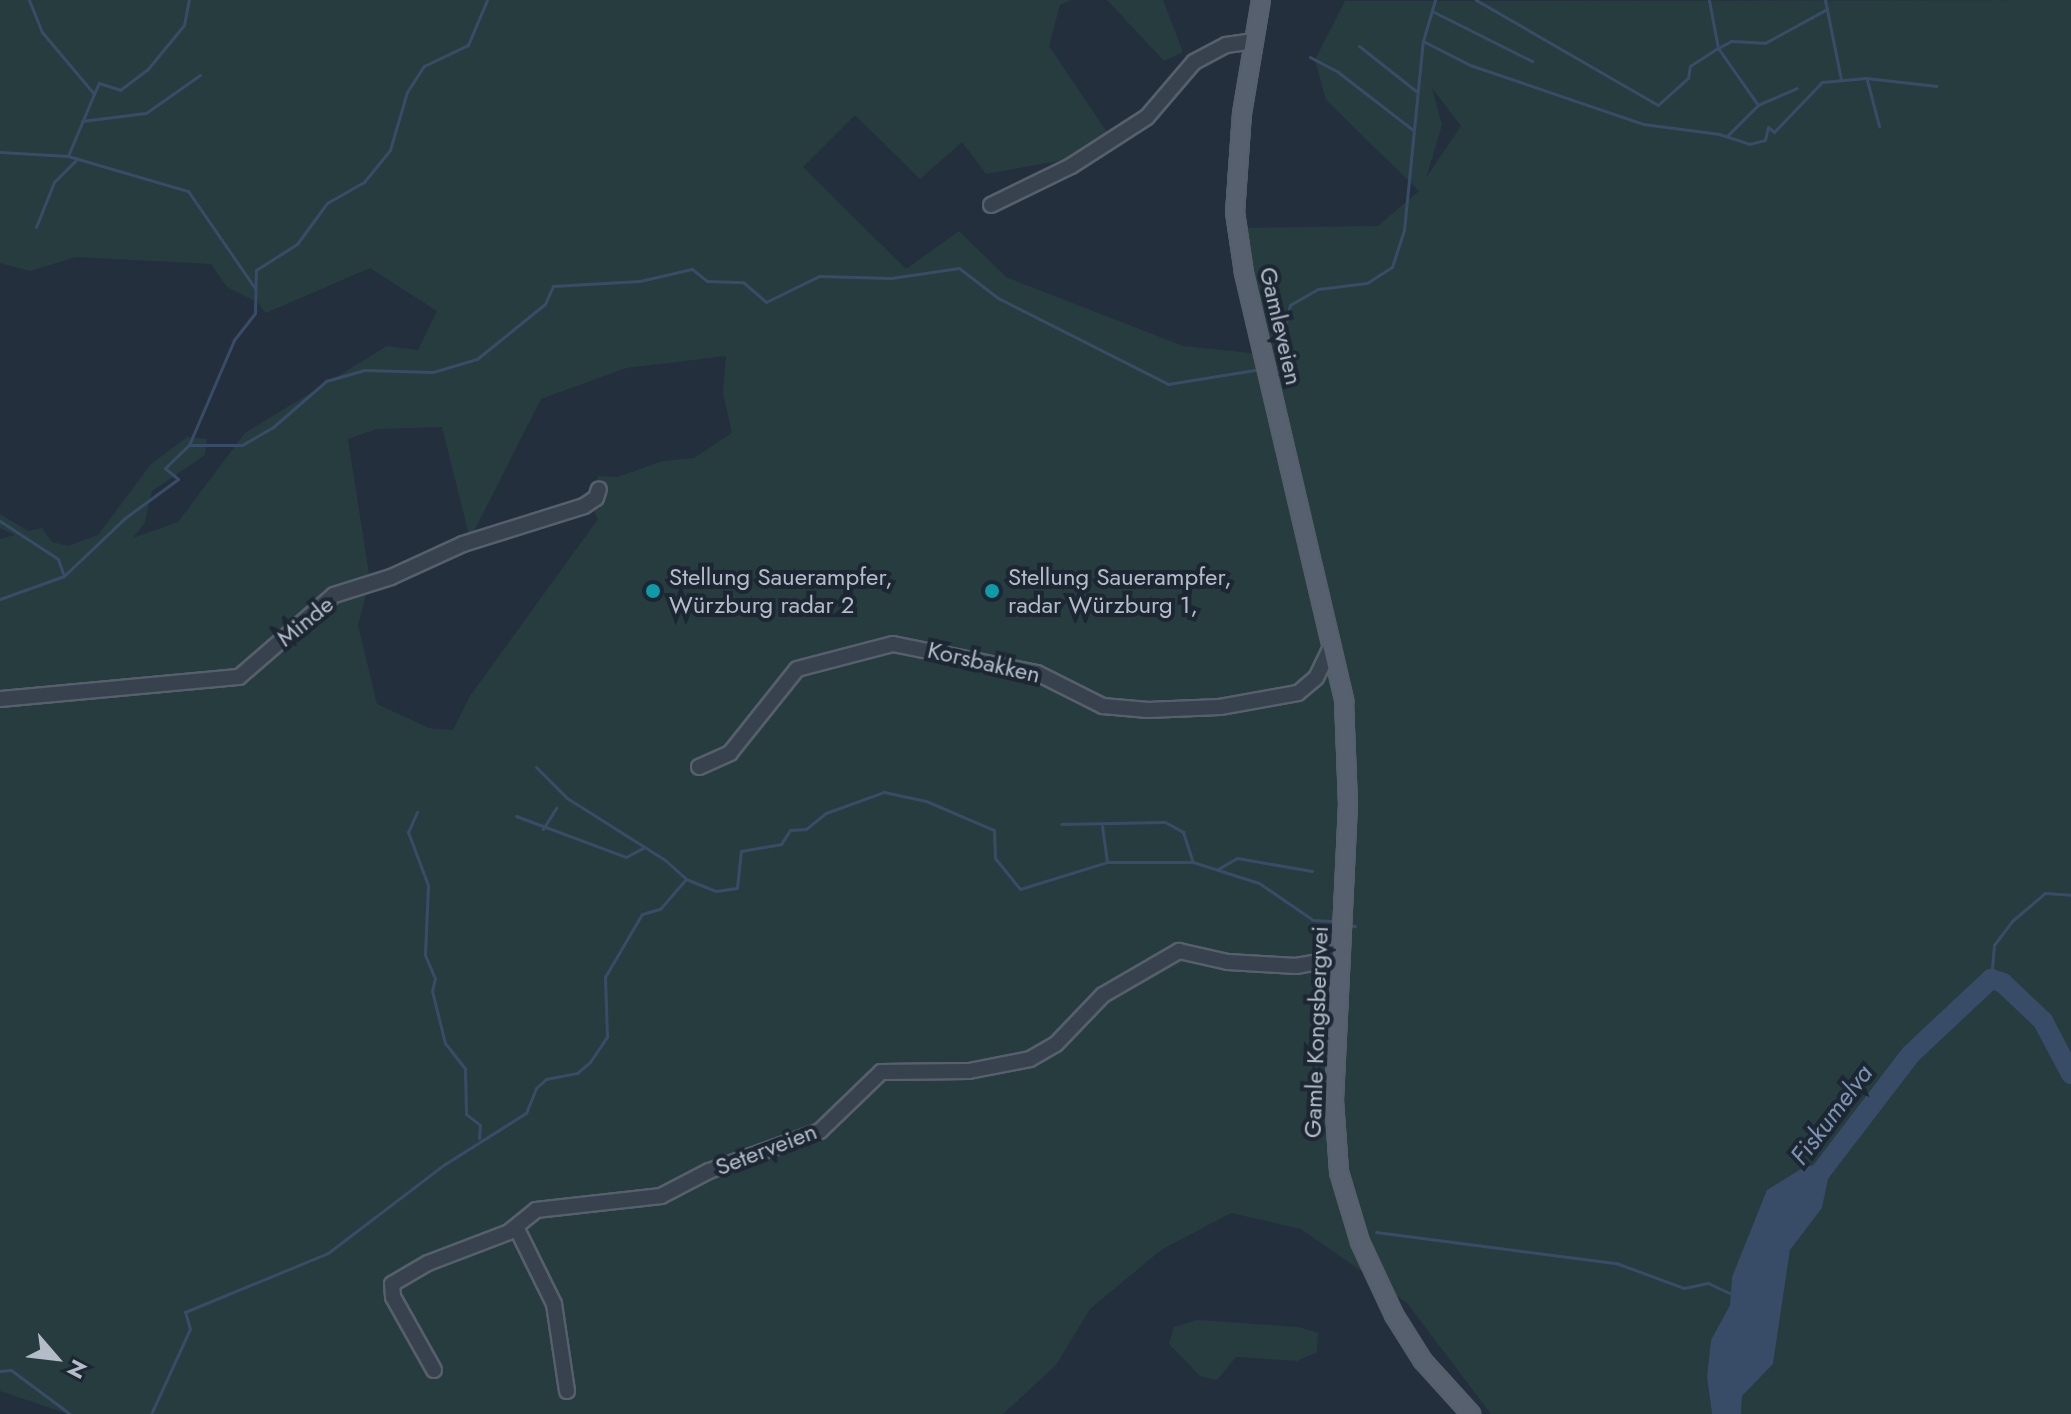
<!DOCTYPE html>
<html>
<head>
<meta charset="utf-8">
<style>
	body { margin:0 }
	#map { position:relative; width:2071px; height:1414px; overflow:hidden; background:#242f3e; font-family:Jost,sans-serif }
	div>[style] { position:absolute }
	.green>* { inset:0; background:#263c3f }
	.water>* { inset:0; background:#394c67 }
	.stream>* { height:3px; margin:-1.5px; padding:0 1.5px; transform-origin:1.5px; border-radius:1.5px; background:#394c67 }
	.river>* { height:20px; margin:-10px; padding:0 10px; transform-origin:10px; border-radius:10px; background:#394c67 }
	.roads { filter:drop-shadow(2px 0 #565f6c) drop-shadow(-2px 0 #565f6c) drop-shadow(0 2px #565f6c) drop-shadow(0 -2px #565f6c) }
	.minor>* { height:14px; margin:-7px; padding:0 7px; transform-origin:7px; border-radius:7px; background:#38414e }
	.major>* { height:16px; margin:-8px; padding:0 8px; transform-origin:8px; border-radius:8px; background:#56606e }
	.dots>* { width:22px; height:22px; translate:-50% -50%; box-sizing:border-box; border:4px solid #1d2633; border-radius:50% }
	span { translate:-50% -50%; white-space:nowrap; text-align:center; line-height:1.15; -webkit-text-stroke:8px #1d2633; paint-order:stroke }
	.street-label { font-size:24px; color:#b4bcc9 }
	.poi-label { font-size:24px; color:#b4bcc9 }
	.left { translate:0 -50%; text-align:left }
	.water-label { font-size:26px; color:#7c92b1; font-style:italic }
	.north { position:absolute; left:16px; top:1318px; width:80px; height:80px; -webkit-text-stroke:6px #1d2633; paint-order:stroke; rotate:118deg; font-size:22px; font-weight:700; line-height:32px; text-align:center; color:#b4bcc9 }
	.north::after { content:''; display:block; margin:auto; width:28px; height:36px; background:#b4bcc9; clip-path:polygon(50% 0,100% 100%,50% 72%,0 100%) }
</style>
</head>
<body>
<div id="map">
	<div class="green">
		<div style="clip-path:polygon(evenodd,0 0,1072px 0,1060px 5px,1049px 46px,1107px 132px,1064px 160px,986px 174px,962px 142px,920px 179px,855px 115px,803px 167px,906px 269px,959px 231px,1006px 277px,1183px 346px,1270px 355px,1245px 228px,1378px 226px,1419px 191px,1326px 100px,1315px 60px,1345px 1px,2071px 0,2071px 1414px,1741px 1414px,1742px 1396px,1773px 1364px,1790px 1250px,1822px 1208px,1830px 1164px,1732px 1277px,1730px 1305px,1711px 1340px,1707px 1377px,1712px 1414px,1491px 1414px,1407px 1303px,1301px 1229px,1231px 1213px,1161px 1250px,1090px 1309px,1056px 1365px,1003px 1414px,68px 1414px,0 1391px,0 539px,15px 535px,0 528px,0 514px,28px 531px,42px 528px,52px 542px,68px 546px,98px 535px,151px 464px,187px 437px,207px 439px,205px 455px,152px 491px,145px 522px,133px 538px,178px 522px,245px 433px,387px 346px,418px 350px,437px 311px,370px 268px,266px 313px,257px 302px,227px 287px,211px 264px,76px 257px,30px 271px,0 263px,0 0,1432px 88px,1461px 126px,1426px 178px,1442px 125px,1432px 88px,0 0,726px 356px,723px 393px,732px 433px,694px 458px,663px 461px,617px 477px,598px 476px,588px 500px,598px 519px,470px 696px,453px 730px,429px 728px,377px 704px,358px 625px,370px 580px,348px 439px,377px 429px,442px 427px,470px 539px,541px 399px,626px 368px,726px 356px)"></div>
		<div style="clip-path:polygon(1107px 0,1163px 0,1183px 52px,1164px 61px)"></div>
		<div style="clip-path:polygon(1197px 1320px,1299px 1327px,1318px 1333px,1317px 1352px,1297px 1361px,1236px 1357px,1217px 1380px,1200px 1376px,1169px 1344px,1174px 1327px)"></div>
	</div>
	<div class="water">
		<div style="clip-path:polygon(1831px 1164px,1822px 1208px,1790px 1250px,1773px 1364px,1742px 1396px,1741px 1414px,1712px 1414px,1707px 1377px,1711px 1340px,1730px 1305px,1732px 1277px,1767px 1190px,1806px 1166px)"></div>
	</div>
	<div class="stream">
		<div style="left:29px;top:0;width:35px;rotate:68deg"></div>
		<div style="left:42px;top:32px;width:81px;rotate:50deg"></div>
		<div style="left:94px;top:94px;width:67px;rotate:112.8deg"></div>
		<div style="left:1476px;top:0;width:210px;rotate:30deg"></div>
		<div style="left:1658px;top:105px;width:40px;rotate:-42deg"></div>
		<div style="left:1688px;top:78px;width:12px;rotate:-81deg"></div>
		<div style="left:1690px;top:66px;width:33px;rotate:-33deg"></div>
		<div style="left:1718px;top:48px;width:15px;rotate:-28deg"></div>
		<div style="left:1731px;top:41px;width:34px;rotate:3deg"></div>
		<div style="left:1765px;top:43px;width:71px;rotate:-28.7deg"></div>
		<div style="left:1709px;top:0;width:49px;rotate:79.4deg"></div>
		<div style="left:1718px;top:48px;width:70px;rotate:54.9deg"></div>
		<div style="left:1758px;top:105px;width:44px;rotate:135deg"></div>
		<div style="left:1825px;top:0;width:81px;rotate:78.6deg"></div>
		<div style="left:1432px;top:11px;width:112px;rotate:26.6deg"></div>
		<div style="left:1423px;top:41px;width:53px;rotate:27.1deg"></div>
		<div style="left:1470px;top:65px;width:183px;rotate:18.8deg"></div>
		<div style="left:1643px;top:124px;width:77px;rotate:7.5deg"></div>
		<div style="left:1719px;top:134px;width:32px;rotate:18deg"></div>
		<div style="left:1749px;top:144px;width:16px;rotate:-14deg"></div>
		<div style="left:1765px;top:140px;width:13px;rotate:-77deg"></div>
		<div style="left:1768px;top:127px;width:8px;rotate:40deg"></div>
		<div style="left:1774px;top:132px;width:69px;rotate:-46.2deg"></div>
		<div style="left:1822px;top:82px;width:44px;rotate:-5.2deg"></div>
		<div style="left:1866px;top:78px;width:71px;rotate:6.4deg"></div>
		<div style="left:1359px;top:46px;width:73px;rotate:38.3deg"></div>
		<div style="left:1310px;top:57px;width:32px;rotate:28deg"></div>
		<div style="left:1338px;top:72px;width:95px;rotate:37.7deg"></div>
		<div style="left:1867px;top:80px;width:48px;rotate:75.4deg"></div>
		<div style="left:94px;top:94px;width:12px;rotate:-66deg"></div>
		<div style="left:99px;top:83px;width:22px;rotate:18deg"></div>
		<div style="left:120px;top:90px;width:34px;rotate:-37deg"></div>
		<div style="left:147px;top:70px;width:58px;rotate:-50.6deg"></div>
		<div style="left:184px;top:25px;width:25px;rotate:-79deg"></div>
		<div style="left:1760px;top:104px;width:40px;rotate:-23.4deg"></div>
		<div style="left:82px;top:121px;width:64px;rotate:-7.1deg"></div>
		<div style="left:146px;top:113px;width:66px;rotate:-35.1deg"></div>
		<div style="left:0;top:152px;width:68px;rotate:3.4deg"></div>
		<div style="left:68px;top:156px;width:125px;rotate:16.3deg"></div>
		<div style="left:188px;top:191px;width:118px;rotate:55.4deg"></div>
		<div style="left:36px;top:227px;width:48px;rotate:-68.2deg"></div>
		<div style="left:54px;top:182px;width:33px;rotate:-45deg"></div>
		<div style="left:1284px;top:331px;width:27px;rotate:-77deg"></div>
		<div style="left:1290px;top:305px;width:32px;rotate:-30deg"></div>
		<div style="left:1318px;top:289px;width:49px;rotate:-7deg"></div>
		<div style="left:1367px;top:283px;width:30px;rotate:-33deg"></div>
		<div style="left:1392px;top:267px;width:39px;rotate:-72deg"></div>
		<div style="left:1404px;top:230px;width:190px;rotate:-84.3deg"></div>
		<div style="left:1423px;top:41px;width:43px;rotate:-73.7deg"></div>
		<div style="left:189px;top:445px;width:114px;rotate:-66.8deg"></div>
		<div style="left:234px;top:340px;width:34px;rotate:-52deg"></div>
		<div style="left:255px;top:313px;width:43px;rotate:-88.7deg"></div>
		<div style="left:256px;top:270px;width:49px;rotate:-32.4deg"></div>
		<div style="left:297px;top:244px;width:51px;rotate:-53.8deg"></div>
		<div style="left:327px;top:203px;width:43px;rotate:-29.6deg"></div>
		<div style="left:364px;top:182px;width:41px;rotate:-50.9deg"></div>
		<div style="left:390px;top:150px;width:60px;rotate:-73.7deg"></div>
		<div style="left:407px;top:92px;width:31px;rotate:-57deg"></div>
		<div style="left:424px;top:66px;width:49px;rotate:-25.5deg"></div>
		<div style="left:468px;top:45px;width:49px;rotate:-67.1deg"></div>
		<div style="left:0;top:521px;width:69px;rotate:33.2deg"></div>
		<div style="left:58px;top:559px;width:18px;rotate:71deg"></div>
		<div style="left:0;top:599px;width:68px;rotate:-19.8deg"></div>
		<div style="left:64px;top:576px;width:84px;rotate:-43.6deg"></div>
		<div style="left:125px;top:518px;width:66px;rotate:-36.3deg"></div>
		<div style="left:178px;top:479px;width:17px;rotate:-140deg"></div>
		<div style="left:165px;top:468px;width:33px;rotate:-44deg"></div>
		<div style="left:189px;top:445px;width:53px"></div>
		<div style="left:242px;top:445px;width:34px;rotate:-30deg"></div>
		<div style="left:272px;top:428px;width:72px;rotate:-41deg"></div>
		<div style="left:326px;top:381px;width:40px;rotate:-16deg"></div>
		<div style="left:364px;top:370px;width:69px;rotate:1.7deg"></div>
		<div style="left:433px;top:372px;width:46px;rotate:-16.5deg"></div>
		<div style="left:477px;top:359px;width:87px;rotate:-39deg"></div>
		<div style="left:545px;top:304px;width:20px;rotate:-66deg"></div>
		<div style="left:553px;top:286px;width:87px;rotate:-3.3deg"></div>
		<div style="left:640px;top:281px;width:53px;rotate:-13deg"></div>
		<div style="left:692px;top:269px;width:19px;rotate:39deg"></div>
		<div style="left:707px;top:281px;width:36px;rotate:2deg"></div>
		<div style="left:743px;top:282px;width:30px;rotate:41deg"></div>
		<div style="left:766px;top:302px;width:59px;rotate:-26.1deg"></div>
		<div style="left:819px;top:276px;width:72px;rotate:1.6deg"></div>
		<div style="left:891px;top:278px;width:69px;rotate:-8.4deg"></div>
		<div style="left:959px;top:268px;width:49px;rotate:37.6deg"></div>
		<div style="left:998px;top:298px;width:191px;rotate:26.8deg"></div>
		<div style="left:1168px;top:384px;width:94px;rotate:-9.2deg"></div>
		<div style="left:536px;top:767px;width:44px;rotate:45deg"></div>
		<div style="left:567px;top:798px;width:116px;rotate:32.3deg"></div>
		<div style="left:665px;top:860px;width:28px;rotate:42deg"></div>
		<div style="left:686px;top:879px;width:32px;rotate:22deg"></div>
		<div style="left:716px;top:891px;width:21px;rotate:-8deg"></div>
		<div style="left:737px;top:888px;width:37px;rotate:-84deg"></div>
		<div style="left:741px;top:851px;width:41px;rotate:-9.9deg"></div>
		<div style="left:781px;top:844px;width:17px;rotate:-57deg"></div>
		<div style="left:790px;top:830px;width:16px;rotate:-4deg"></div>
		<div style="left:806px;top:829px;width:26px;rotate:-39deg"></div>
		<div style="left:826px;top:813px;width:62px;rotate:-19.9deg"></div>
		<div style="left:884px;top:792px;width:43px;rotate:12.1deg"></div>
		<div style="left:926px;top:801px;width:74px;rotate:23.1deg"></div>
		<div style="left:994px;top:830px;width:28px;rotate:88deg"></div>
		<div style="left:995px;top:858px;width:40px;rotate:51deg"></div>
		<div style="left:1020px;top:889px;width:91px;rotate:-17.2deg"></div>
		<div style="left:1107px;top:862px;width:86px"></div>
		<div style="left:1193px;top:862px;width:69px;rotate:17.7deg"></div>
		<div style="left:1259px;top:883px;width:65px;rotate:34.4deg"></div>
		<div style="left:1313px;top:920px;width:19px;rotate:3deg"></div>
		<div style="left:417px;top:812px;width:22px;rotate:114deg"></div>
		<div style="left:408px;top:832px;width:57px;rotate:69.3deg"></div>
		<div style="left:428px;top:885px;width:70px;rotate:92.5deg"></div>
		<div style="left:425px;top:955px;width:25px;rotate:67deg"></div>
		<div style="left:435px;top:978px;width:13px;rotate:103deg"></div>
		<div style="left:432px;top:991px;width:54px;rotate:76deg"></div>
		<div style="left:445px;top:1043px;width:33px;rotate:52deg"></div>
		<div style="left:465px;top:1069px;width:45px;rotate:88.7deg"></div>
		<div style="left:466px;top:1114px;width:18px;rotate:38deg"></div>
		<div style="left:480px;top:1125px;width:13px;rotate:94deg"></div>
		<div style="left:516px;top:816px;width:117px;rotate:20.4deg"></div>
		<div style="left:626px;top:857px;width:19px;rotate:-28deg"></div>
		<div style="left:1061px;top:824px;width:104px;rotate:-1.1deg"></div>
		<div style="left:1165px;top:822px;width:21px;rotate:29deg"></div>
		<div style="left:1183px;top:832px;width:32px;rotate:72deg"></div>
		<div style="left:1102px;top:826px;width:36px;rotate:82deg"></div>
		<div style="left:543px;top:829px;width:25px;rotate:-58deg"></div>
		<div style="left:1218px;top:869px;width:22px;rotate:-30deg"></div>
		<div style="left:1237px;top:858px;width:76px;rotate:9.8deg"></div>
		<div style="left:1352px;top:926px;width:3px"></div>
		<div style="left:1991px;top:979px;width:34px;rotate:-85deg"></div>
		<div style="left:1994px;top:945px;width:30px;rotate:-53deg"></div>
		<div style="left:2012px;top:921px;width:43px;rotate:-40.3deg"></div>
		<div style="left:2045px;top:893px;width:26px;rotate:4deg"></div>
		<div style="left:1376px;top:1232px;width:242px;rotate:7.4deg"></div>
		<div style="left:1616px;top:1263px;width:72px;rotate:20.2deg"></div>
		<div style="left:1684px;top:1288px;width:25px;rotate:-12deg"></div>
		<div style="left:1708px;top:1283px;width:29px;rotate:25deg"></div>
		<div style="left:0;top:1371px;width:11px;rotate:-5deg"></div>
		<div style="left:11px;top:1370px;width:74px;rotate:36.7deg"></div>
		<div style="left:151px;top:1414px;width:94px;rotate:-65.4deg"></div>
		<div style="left:190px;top:1329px;width:18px;rotate:-106deg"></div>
		<div style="left:185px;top:1312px;width:155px;rotate:-22.4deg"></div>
		<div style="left:328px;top:1253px;width:147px;rotate:-37.3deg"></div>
		<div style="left:445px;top:1164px;width:96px;rotate:-32.2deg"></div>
		<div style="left:526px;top:1113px;width:27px;rotate:-68deg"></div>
		<div style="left:536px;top:1088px;width:13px;rotate:-42deg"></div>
		<div style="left:546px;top:1079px;width:32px;rotate:-11deg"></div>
		<div style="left:577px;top:1073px;width:17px;rotate:-40deg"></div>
		<div style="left:590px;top:1062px;width:30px;rotate:-56deg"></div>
		<div style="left:607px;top:1037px;width:60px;rotate:-91.9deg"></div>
		<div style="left:605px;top:977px;width:73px;rotate:-59.6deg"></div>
		<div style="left:642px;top:914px;width:19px;rotate:-16deg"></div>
		<div style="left:660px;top:909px;width:38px;rotate:-49deg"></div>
	</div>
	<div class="river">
		<div style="left:1813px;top:1182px;width:161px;rotate:-52.6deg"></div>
		<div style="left:1911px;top:1054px;width:110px;rotate:-43.2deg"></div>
		<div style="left:1991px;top:979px;width:13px;rotate:18deg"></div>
		<div style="left:2003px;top:983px;width:55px;rotate:43.5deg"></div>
		<div style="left:2043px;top:1021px;width:60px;rotate:62.2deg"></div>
	</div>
	<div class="roads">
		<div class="minor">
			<div style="left:991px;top:205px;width:89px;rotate:-26deg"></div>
			<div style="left:1071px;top:166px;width:90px;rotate:-32.8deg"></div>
			<div style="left:1147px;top:117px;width:72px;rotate:-49.5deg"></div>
			<div style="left:1194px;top:62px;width:36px;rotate:-28deg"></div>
			<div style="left:1226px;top:45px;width:27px;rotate:-8deg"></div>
			<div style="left:0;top:699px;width:240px;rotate:-5.3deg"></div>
			<div style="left:239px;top:677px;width:125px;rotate:-40.8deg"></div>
			<div style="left:334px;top:595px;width:60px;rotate:-17.5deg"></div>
			<div style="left:391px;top:577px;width:79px;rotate:-24.6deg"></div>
			<div style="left:463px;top:544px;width:127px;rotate:-17.4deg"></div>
			<div style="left:584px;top:506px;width:14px;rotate:-34deg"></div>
			<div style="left:596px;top:498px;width:9px;rotate:-72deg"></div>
			<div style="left:699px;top:767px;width:34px;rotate:-24deg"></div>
			<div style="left:730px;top:753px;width:107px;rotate:-51.4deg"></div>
			<div style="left:797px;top:669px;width:99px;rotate:-14.6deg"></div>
			<div style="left:893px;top:644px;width:147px;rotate:11.4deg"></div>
			<div style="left:1037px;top:673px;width:74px;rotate:26.6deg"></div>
			<div style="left:1103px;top:706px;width:45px;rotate:5.1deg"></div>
			<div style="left:1148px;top:710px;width:72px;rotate:-2.4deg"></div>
			<div style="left:1220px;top:707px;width:79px;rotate:-10.2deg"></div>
			<div style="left:1298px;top:693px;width:23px;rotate:-40deg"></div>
			<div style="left:1316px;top:678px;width:34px;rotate:-64deg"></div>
			<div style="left:516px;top:1227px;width:86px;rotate:63.7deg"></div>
			<div style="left:554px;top:1304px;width:88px;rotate:81.5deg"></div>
			<div style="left:434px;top:1370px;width:84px;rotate:-119.3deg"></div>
			<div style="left:393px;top:1297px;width:13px;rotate:-94deg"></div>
			<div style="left:392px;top:1284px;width:42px;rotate:-30.3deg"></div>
			<div style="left:428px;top:1263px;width:87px;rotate:-20.9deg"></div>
			<div style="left:509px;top:1232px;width:35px;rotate:-39deg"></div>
			<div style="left:536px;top:1210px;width:126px;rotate:-6.4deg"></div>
			<div style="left:661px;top:1196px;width:54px;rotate:-27.5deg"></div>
			<div style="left:709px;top:1171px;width:118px;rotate:-19.8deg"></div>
			<div style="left:820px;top:1131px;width:85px;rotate:-44deg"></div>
			<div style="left:881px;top:1072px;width:88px;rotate:-0.7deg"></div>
			<div style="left:969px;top:1071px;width:62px;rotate:-11.1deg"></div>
			<div style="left:1030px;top:1059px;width:30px;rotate:-30deg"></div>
			<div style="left:1056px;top:1044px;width:68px;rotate:-46.2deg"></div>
			<div style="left:1103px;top:995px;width:88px;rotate:-30.1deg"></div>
			<div style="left:1179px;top:951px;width:50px;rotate:12.7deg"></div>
			<div style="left:1228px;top:962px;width:68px;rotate:3.4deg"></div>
			<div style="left:1296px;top:966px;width:22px;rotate:-10deg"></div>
			<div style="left:1318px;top:962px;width:26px;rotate:-29deg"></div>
		</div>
		<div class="major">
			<div style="left:1261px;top:0;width:115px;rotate:99.5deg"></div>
			<div style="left:1242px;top:113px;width:99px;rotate:94deg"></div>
			<div style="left:1235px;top:212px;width:62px;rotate:81.6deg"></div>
			<div style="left:1244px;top:273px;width:440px;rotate:76.8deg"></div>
			<div style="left:1344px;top:701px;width:103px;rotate:87.8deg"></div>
			<div style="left:1348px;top:804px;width:296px;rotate:92.7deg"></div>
			<div style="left:1334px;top:1100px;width:72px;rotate:86deg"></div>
			<div style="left:1339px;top:1172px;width:73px;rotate:73.3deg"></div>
			<div style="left:1360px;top:1242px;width:81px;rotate:65deg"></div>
			<div style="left:1394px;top:1315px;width:54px;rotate:57.8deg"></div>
			<div style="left:1423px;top:1361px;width:72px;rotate:47.8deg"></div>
		</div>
	</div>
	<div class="dots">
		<div style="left:653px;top:591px;background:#0f9aa8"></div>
		<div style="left:992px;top:591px;background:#0f9aa8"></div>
	</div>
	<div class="street-label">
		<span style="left:1281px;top:326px;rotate:77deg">Gamleveien</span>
		<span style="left:305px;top:621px;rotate:-39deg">Minde</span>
		<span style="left:984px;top:662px;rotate:13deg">Korsbakken</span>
		<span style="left:1316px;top:1032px;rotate:-88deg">Gamle Kongsbergvei</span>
		<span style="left:766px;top:1149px;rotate:-21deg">Seterveien</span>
	</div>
	<div class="poi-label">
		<span class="left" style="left:669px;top:591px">Stellung Sauerampfer,<br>Würzburg radar 2</span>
		<span class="left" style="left:1008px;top:591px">Stellung Sauerampfer,<br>radar Würzburg 1,</span>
	</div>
	<div class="water-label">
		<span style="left:1832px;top:1115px;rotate:-53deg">Fiskumelva</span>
	</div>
	<div class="north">N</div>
</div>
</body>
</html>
